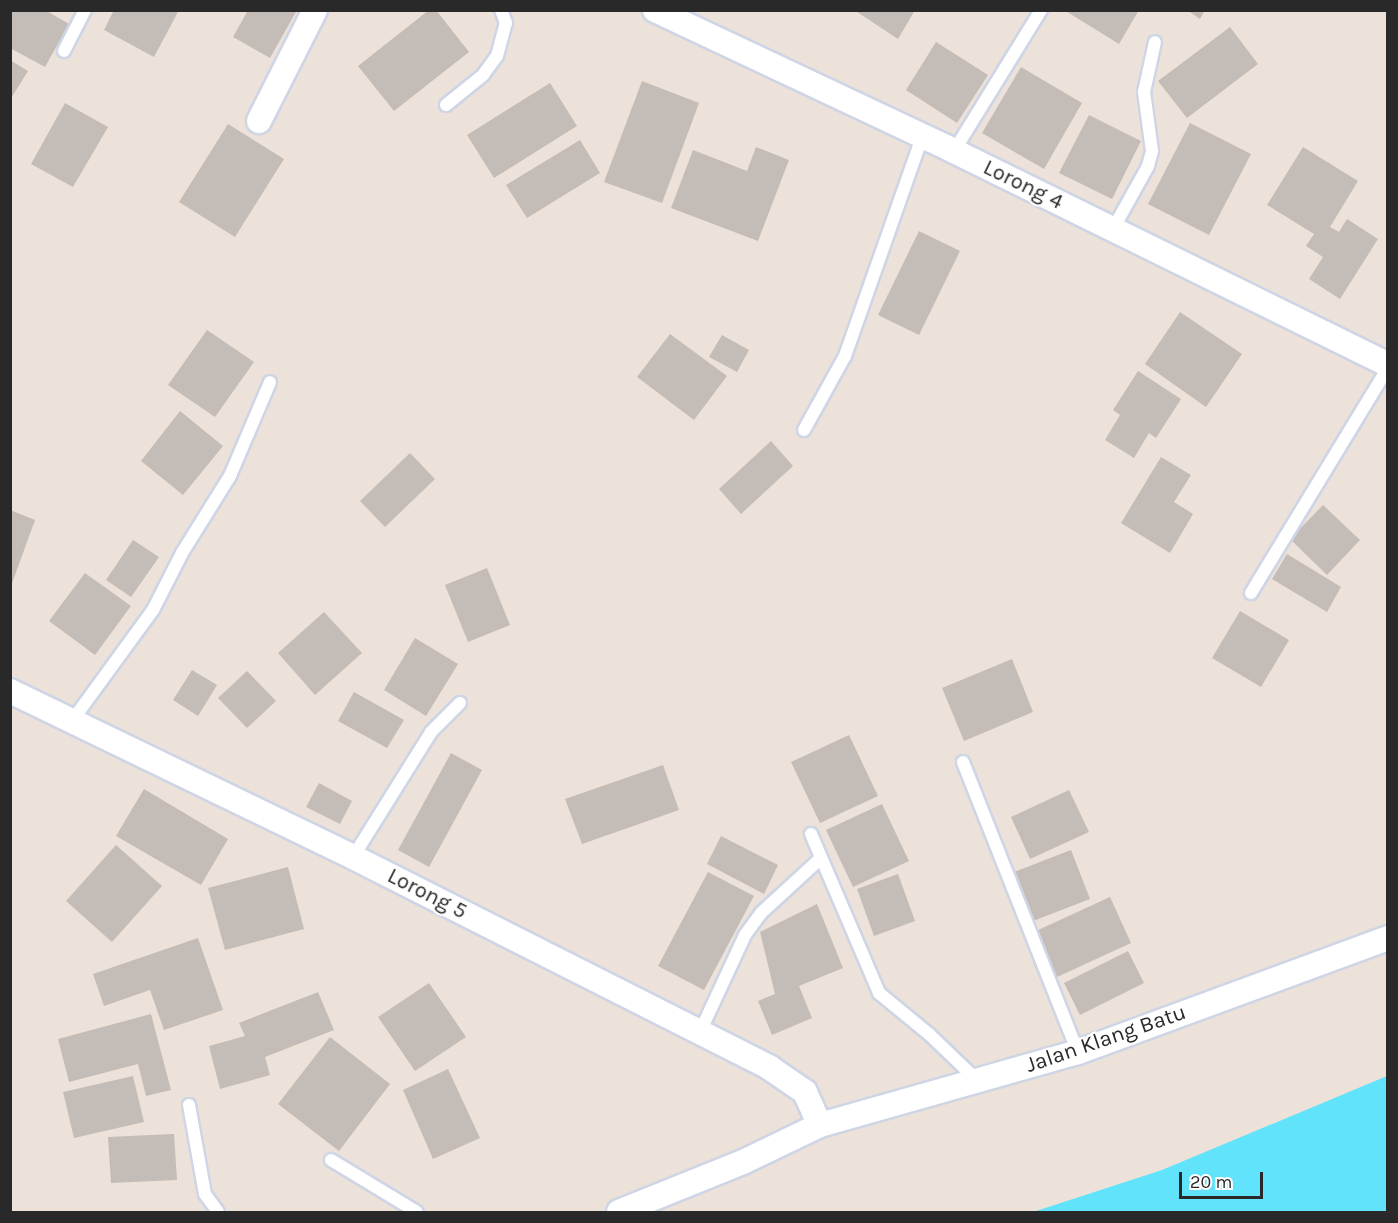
<!DOCTYPE html>
<html>
<head>
<meta charset="utf-8">
<style>
	body { margin:0 }
	#map { position:relative; width:1398px; height:1223px; overflow:hidden; background:#ede2d9; font-family:Karla,sans-serif }
	div>[style] { position:absolute }
	.water>* { inset:0; background:#60e3fb }
	.building>* { inset:0; background:#c4bcb6 }
	.roads { filter:drop-shadow(2px 0 #ced5e4) drop-shadow(-2px 0 #ced5e4) drop-shadow(0 2px #ced5e4) drop-shadow(0 -2px #ced5e4) }
	.service>* { height:12px; margin:-6px; padding:0 6px; transform-origin:6px; border-radius:6px; background:#fff }
	.minor>* { height:24px; margin:-12px; padding:0 12px; transform-origin:12px; border-radius:12px; background:#fff }
	span { translate:-50% -50%; white-space:nowrap; text-align:center; line-height:1.15; -webkit-text-stroke:4.5px #fff; paint-order:stroke }
	.street-label { font-size:22px; color:#292929 }
	.frame { position:absolute; inset:0; border:12px solid #292929; pointer-events:none }
	.scale { position:absolute; left:1179px; top:1172px; width:84px; height:27px; box-sizing:border-box; border:3px solid #292929; border-top:0; padding-left:8px; font-size:18px; line-height:21px; white-space:nowrap; color:#292929; -webkit-text-stroke:4px #fff; paint-order:stroke }
</style>
</head>
<body>
<div id="map">
	<div class="water">
		<div style="clip-path:polygon(1387px 1076px,1387px 1212px,1033px 1212px,1162px 1170px)"></div>
	</div>
	<div class="building">
		<div style="clip-path:polygon(10px 10px,45px 10px,69px 24px,45px 67px,10px 48px)"></div>
		<div style="clip-path:polygon(114px 10px,179px 10px,154px 57px,104px 30px)"></div>
		<div style="clip-path:polygon(248px 10px,297px 10px,270px 58px,233px 37px)"></div>
		<div style="clip-path:polygon(429px 10px,436px 10px,469px 52px,394px 111px,358px 66px)"></div>
		<div style="clip-path:polygon(854px 10px,915px 10px,898px 39px)"></div>
		<div style="clip-path:polygon(1064px 10px,1139px 10px,1119px 44px)"></div>
		<div style="clip-path:polygon(1187px 10px,1205px 10px,1200px 19px)"></div>
		<div style="clip-path:polygon(1230px 27px,1258px 64px,1187px 118px,1158px 81px)"></div>
		<div style="clip-path:polygon(936px 42px,988px 75px,957px 123px,906px 90px)"></div>
		<div style="clip-path:polygon(10px 60px,28px 71px,10px 100px)"></div>
		<div style="clip-path:polygon(1021px 67px,1082px 103px,1044px 169px,982px 133px)"></div>
		<div style="clip-path:polygon(642px 81px,699px 103px,662px 203px,604px 182px)"></div>
		<div style="clip-path:polygon(550px 83px,577px 126px,494px 178px,467px 135px)"></div>
		<div style="clip-path:polygon(65px 103px,108px 127px,73px 187px,31px 164px)"></div>
		<div style="clip-path:polygon(1089px 115px,1141px 141px,1112px 199px,1059px 173px)"></div>
		<div style="clip-path:polygon(1190px 123px,1251px 154px,1209px 235px,1148px 204px)"></div>
		<div style="clip-path:polygon(228px 124px,284px 159px,235px 237px,179px 202px)"></div>
		<div style="clip-path:polygon(580px 140px,600px 173px,527px 218px,506px 185px)"></div>
		<div style="clip-path:polygon(756px 147px,789px 160px,758px 241px,671px 208px,693px 150px,747px 171px)"></div>
		<div style="clip-path:polygon(1303px 147px,1358px 181px,1330px 227px,1339px 232px,1347px 219px,1378px 239px,1340px 299px,1309px 279px,1323px 257px,1306px 246px,1314px 234px,1267px 205px)"></div>
		<div style="clip-path:polygon(919px 231px,960px 251px,919px 335px,878px 315px)"></div>
		<div style="clip-path:polygon(1180px 312px,1242px 354px,1206px 407px,1145px 364px)"></div>
		<div style="clip-path:polygon(207px 330px,254px 362px,215px 417px,168px 385px)"></div>
		<div style="clip-path:polygon(670px 334px,727px 376px,694px 420px,637px 377px)"></div>
		<div style="clip-path:polygon(722px 335px,749px 350px,737px 372px,709px 357px)"></div>
		<div style="clip-path:polygon(1138px 371px,1181px 399px,1156px 438px,1149px 433px,1134px 458px,1105px 440px,1120px 415px,1113px 410px)"></div>
		<div style="clip-path:polygon(180px 411px,223px 446px,183px 495px,141px 461px)"></div>
		<div style="clip-path:polygon(771px 441px,793px 466px,741px 514px,719px 489px)"></div>
		<div style="clip-path:polygon(410px 453px,435px 479px,385px 527px,360px 501px)"></div>
		<div style="clip-path:polygon(1161px 457px,1191px 475px,1174px 502px,1193px 514px,1170px 553px,1121px 523px)"></div>
		<div style="clip-path:polygon(1323px 505px,1360px 540px,1327px 575px,1290px 539px)"></div>
		<div style="clip-path:polygon(10px 510px,35px 520px,11px 586px,10px 586px)"></div>
		<div style="clip-path:polygon(133px 540px,159px 557px,131px 597px,106px 580px)"></div>
		<div style="clip-path:polygon(1287px 554px,1341px 587px,1327px 612px,1272px 579px)"></div>
		<div style="clip-path:polygon(487px 568px,510px 625px,468px 642px,445px 585px)"></div>
		<div style="clip-path:polygon(85px 573px,131px 606px,95px 655px,49px 621px)"></div>
		<div style="clip-path:polygon(1240px 611px,1289px 640px,1261px 687px,1212px 658px)"></div>
		<div style="clip-path:polygon(324px 612px,362px 653px,315px 695px,278px 653px)"></div>
		<div style="clip-path:polygon(415px 638px,458px 664px,426px 716px,384px 690px)"></div>
		<div style="clip-path:polygon(1012px 659px,1033px 712px,964px 741px,942px 688px)"></div>
		<div style="clip-path:polygon(192px 670px,217px 685px,198px 716px,173px 700px)"></div>
		<div style="clip-path:polygon(247px 671px,276px 701px,247px 728px,218px 698px)"></div>
		<div style="clip-path:polygon(354px 692px,404px 720px,387px 748px,338px 721px)"></div>
		<div style="clip-path:polygon(849px 735px,878px 796px,820px 823px,791px 762px)"></div>
		<div style="clip-path:polygon(451px 753px,482px 770px,429px 867px,398px 850px)"></div>
		<div style="clip-path:polygon(663px 765px,679px 810px,582px 844px,565px 799px)"></div>
		<div style="clip-path:polygon(319px 783px,352px 801px,340px 824px,306px 807px)"></div>
		<div style="clip-path:polygon(144px 789px,228px 839px,201px 885px,116px 836px)"></div>
		<div style="clip-path:polygon(1069px 790px,1089px 832px,1030px 859px,1011px 817px)"></div>
		<div style="clip-path:polygon(882px 804px,909px 861px,853px 887px,826px 830px)"></div>
		<div style="clip-path:polygon(721px 836px,778px 865px,764px 894px,707px 864px)"></div>
		<div style="clip-path:polygon(116px 845px,162px 886px,112px 942px,66px 901px)"></div>
		<div style="clip-path:polygon(1071px 850px,1090px 899px,1033px 921px,1014px 872px)"></div>
		<div style="clip-path:polygon(288px 867px,304px 929px,225px 950px,208px 888px)"></div>
		<div style="clip-path:polygon(708px 872px,754px 896px,704px 990px,658px 966px)"></div>
		<div style="clip-path:polygon(898px 874px,915px 921px,874px 936px,857px 889px)"></div>
		<div style="clip-path:polygon(1110px 897px,1131px 943px,1057px 977px,1036px 931px)"></div>
		<div style="clip-path:polygon(817px 904px,843px 968px,799px 986px,812px 1018px,772px 1035px,758px 1001px,775px 994px,760px 932px)"></div>
		<div style="clip-path:polygon(198px 938px,223px 1010px,164px 1030px,150px 990px,104px 1006px,93px 974px)"></div>
		<div style="clip-path:polygon(1128px 951px,1144px 983px,1080px 1015px,1064px 983px)"></div>
		<div style="clip-path:polygon(429px 983px,466px 1037px,415px 1071px,378px 1017px)"></div>
		<div style="clip-path:polygon(318px 992px,334px 1030px,265px 1057px,270px 1075px,220px 1089px,209px 1046px,245px 1036px,239px 1023px)"></div>
		<div style="clip-path:polygon(151px 1014px,171px 1090px,146px 1096px,138px 1064px,69px 1082px,58px 1039px)"></div>
		<div style="clip-path:polygon(330px 1037px,390px 1084px,339px 1151px,278px 1104px)"></div>
		<div style="clip-path:polygon(448px 1069px,480px 1138px,433px 1159px,403px 1090px)"></div>
		<div style="clip-path:polygon(133px 1076px,144px 1122px,74px 1138px,63px 1092px)"></div>
		<div style="clip-path:polygon(174px 1134px,177px 1180px,111px 1183px,108px 1137px)"></div>
	</div>
	<div class="roads">
		<div class="service">
			<div style="left:64px;top:51px;width:46px;rotate:-62.9deg"></div>
			<div style="left:446px;top:105px;width:48px;rotate:-39deg"></div>
			<div style="left:483px;top:75px;width:24px;rotate:-54deg"></div>
			<div style="left:497px;top:56px;width:34px;rotate:-75deg"></div>
			<div style="left:506px;top:23px;width:14px;rotate:-111deg"></div>
			<div style="left:954px;top:151px;width:166px;rotate:-58.3deg"></div>
			<div style="left:1113px;top:229px;width:72px;rotate:-60.9deg"></div>
			<div style="left:1148px;top:166px;width:16px;rotate:-75deg"></div>
			<div style="left:1152px;top:151px;width:60px;rotate:-97.7deg"></div>
			<div style="left:1144px;top:92px;width:51px;rotate:-77.6deg"></div>
			<div style="left:804px;top:430px;width:85px;rotate:-61deg"></div>
			<div style="left:845px;top:356px;width:232px;rotate:-70.6deg"></div>
			<div style="left:1251px;top:593px;width:263px;rotate:-58.7deg"></div>
			<div style="left:72px;top:721px;width:137px;rotate:-53.9deg"></div>
			<div style="left:153px;top:610px;width:64px;rotate:-63deg"></div>
			<div style="left:182px;top:553px;width:91px;rotate:-58.1deg"></div>
			<div style="left:230px;top:476px;width:102px;rotate:-66.9deg"></div>
			<div style="left:963px;top:762px;width:312px;rotate:68.4deg"></div>
			<div style="left:811px;top:834px;width:173px;rotate:66.8deg"></div>
			<div style="left:879px;top:993px;width:66px;rotate:39.5deg"></div>
			<div style="left:930px;top:1035px;width:65px;rotate:43.8deg"></div>
			<div style="left:353px;top:857px;width:147px;rotate:-58deg"></div>
			<div style="left:431px;top:732px;width:41px;rotate:-45deg"></div>
			<div style="left:700px;top:1032px;width:107px;rotate:-65.1deg"></div>
			<div style="left:745px;top:935px;width:27px;rotate:-54deg"></div>
			<div style="left:761px;top:913px;width:81px;rotate:-42.5deg"></div>
			<div style="left:189px;top:1105px;width:90px;rotate:79.8deg"></div>
			<div style="left:205px;top:1194px;width:22px;rotate:54deg"></div>
			<div style="left:331px;top:1160px;width:100px;rotate:31.2deg"></div>
		</div>
		<div class="minor">
			<div style="left:655px;top:10px;width:331px;rotate:25.2deg"></div>
			<div style="left:954px;top:151px;width:484px;rotate:26.2deg"></div>
			<div style="left:259px;top:121px;width:124px;rotate:-63.2deg"></div>
			<div style="left:10px;top:691px;width:381px;rotate:25.8deg"></div>
			<div style="left:353px;top:857px;width:467px;rotate:26.8deg"></div>
			<div style="left:770px;top:1068px;width:42px;rotate:34.4deg"></div>
			<div style="left:805px;top:1092px;width:36px;rotate:66deg"></div>
			<div style="left:619px;top:1212px;width:134px;rotate:-22deg"></div>
			<div style="left:743px;top:1162px;width:85px;rotate:-25.7deg"></div>
			<div style="left:820px;top:1125px;width:268px;rotate:-15.8deg"></div>
			<div style="left:1078px;top:1052px;width:330px;rotate:-20.2deg"></div>
		</div>
	</div>
	<div class="street-label">
		<span style="left:1023px;top:185px;rotate:26deg">Lorong 4</span>
		<span style="left:427px;top:894px;rotate:27deg">Lorong 5</span>
		<span style="left:1106px;top:1039px;rotate:-19deg">Jalan Klang Batu</span>
	</div>
	<div class="frame"></div>
	<div class="scale">20 m</div>
</div>
</body>
</html>
